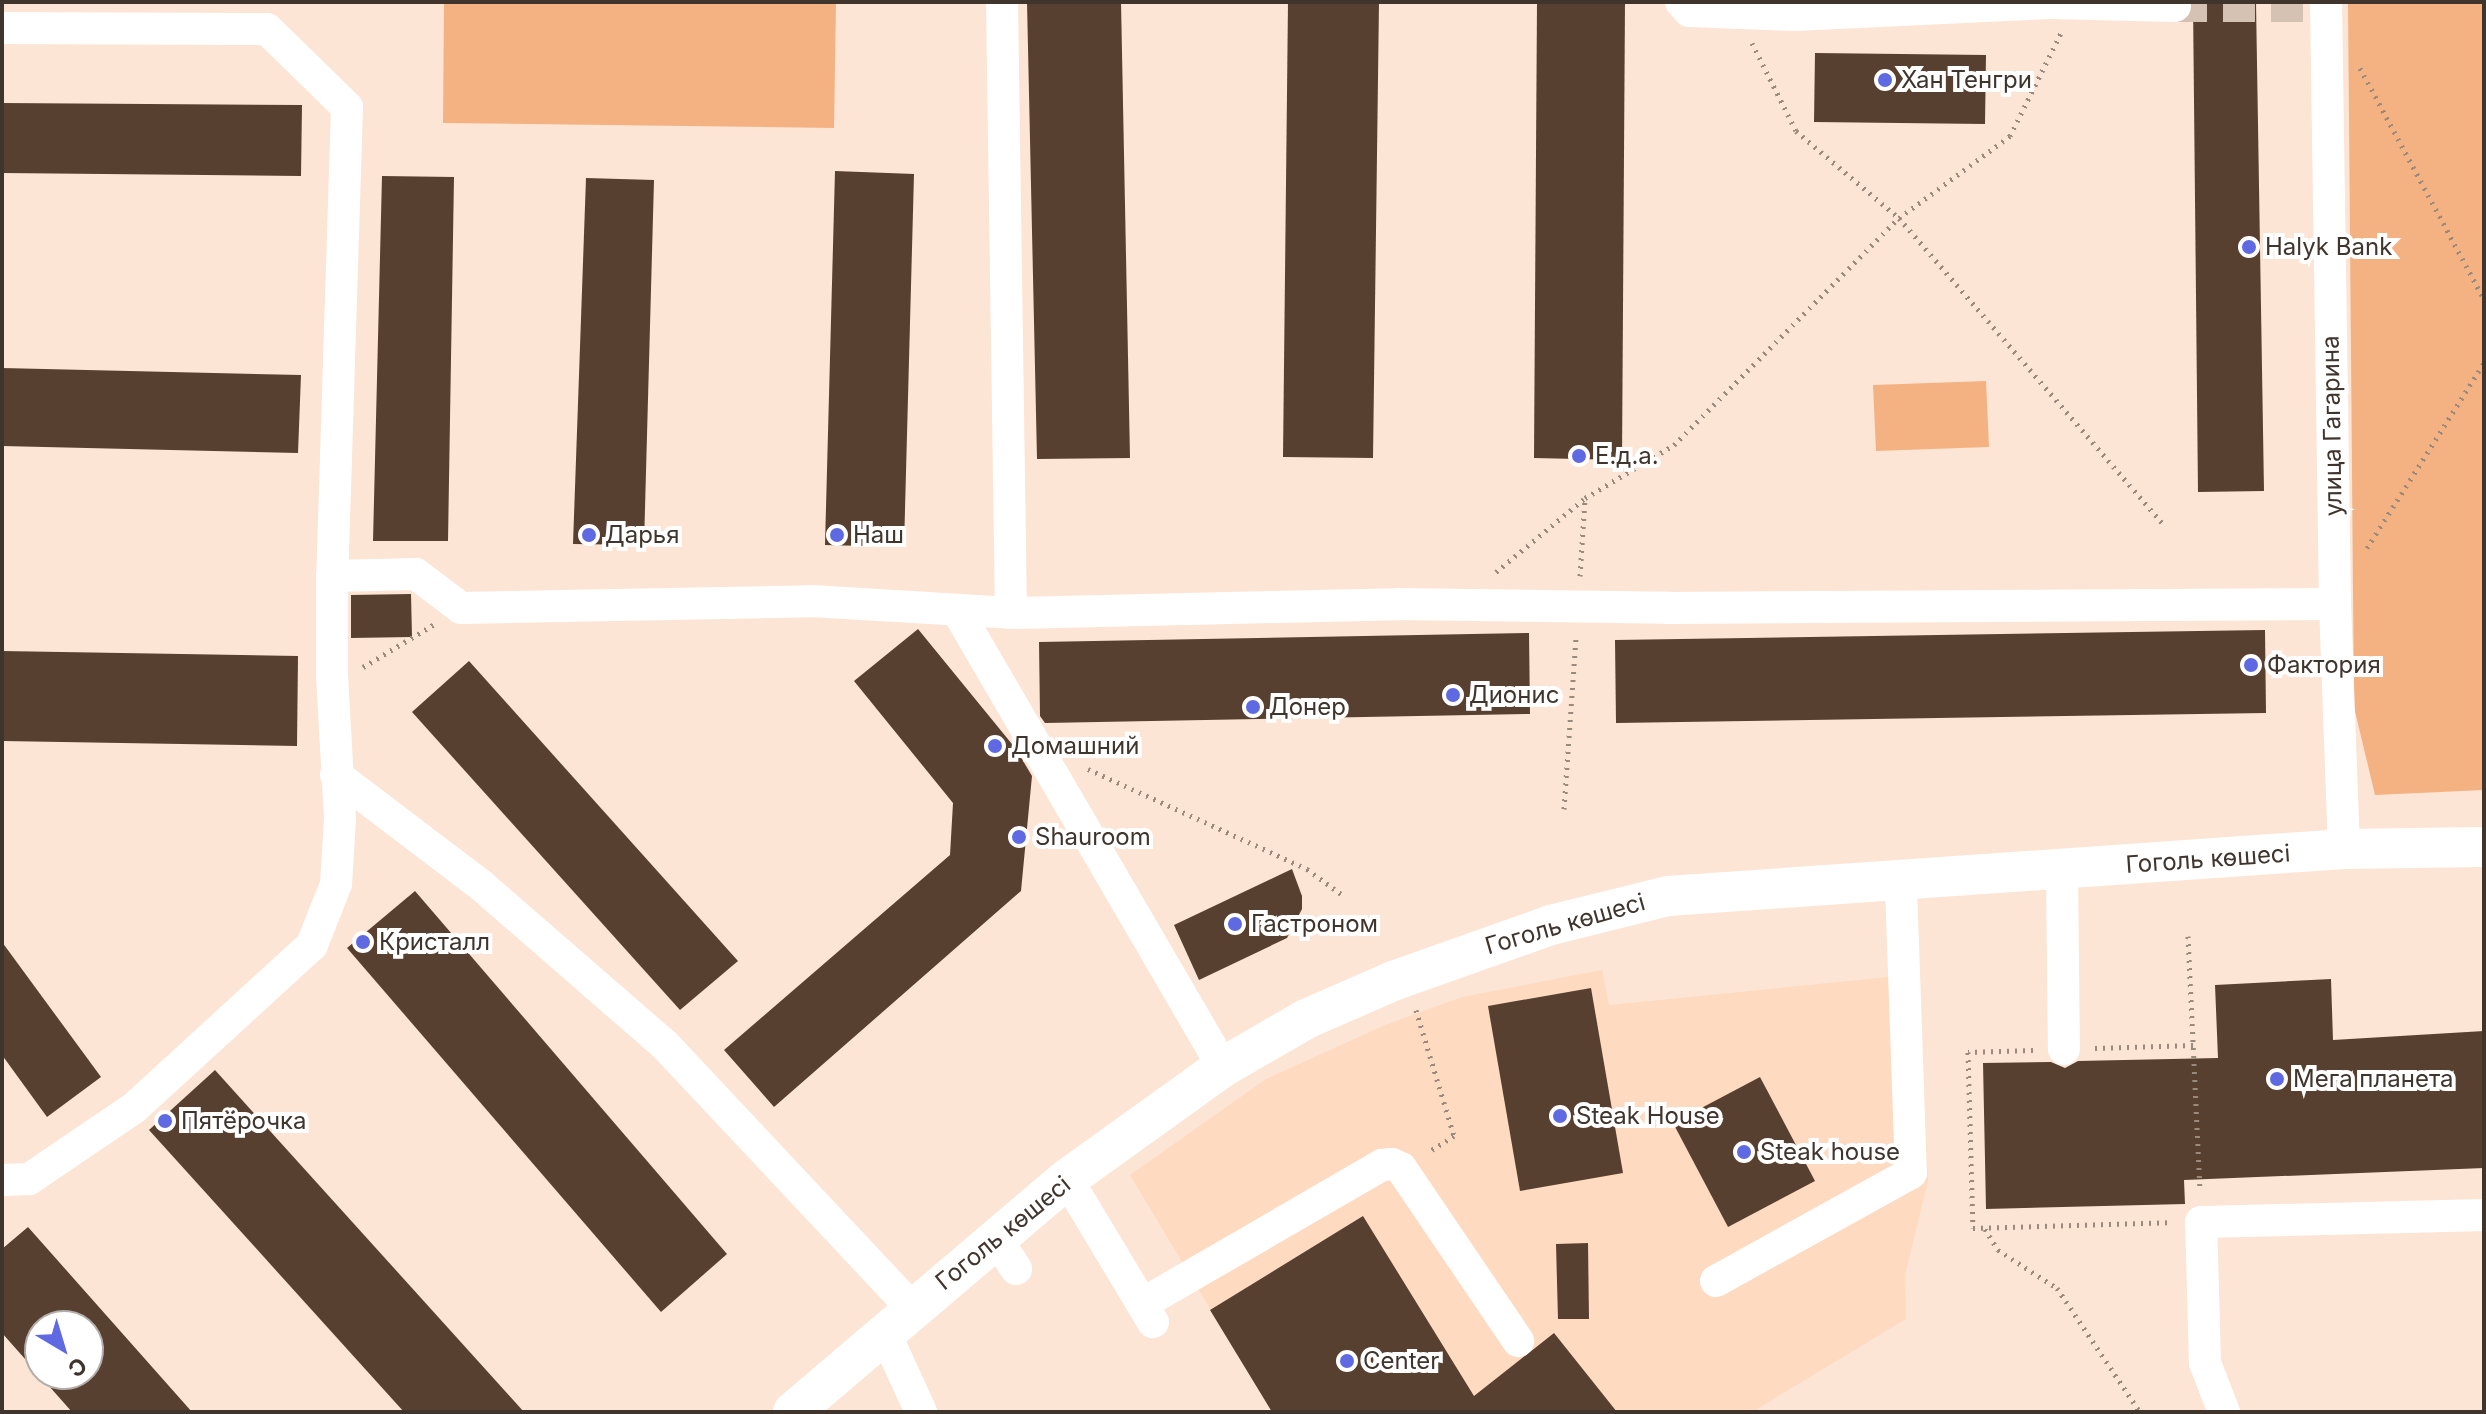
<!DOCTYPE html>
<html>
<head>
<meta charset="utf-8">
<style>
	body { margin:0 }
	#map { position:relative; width:2486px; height:1414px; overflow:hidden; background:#fce5d5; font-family:Inter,sans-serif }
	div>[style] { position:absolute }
	.built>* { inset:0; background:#fedac1 }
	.green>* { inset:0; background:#f4b283 }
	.building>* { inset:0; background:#584030 }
	.minor-tunnel>* { height:32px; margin-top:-16px; transform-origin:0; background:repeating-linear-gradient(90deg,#d6c2b3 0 32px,transparent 0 48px) }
	.path>* { height:5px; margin-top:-2.5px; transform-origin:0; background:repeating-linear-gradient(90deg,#9a897d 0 2px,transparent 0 8px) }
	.minor>* { height:32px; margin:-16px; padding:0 16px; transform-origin:16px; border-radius:16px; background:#fff }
	.major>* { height:40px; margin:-20px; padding:0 20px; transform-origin:20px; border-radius:20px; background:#fff }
	.dots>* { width:22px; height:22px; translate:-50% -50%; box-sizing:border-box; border:4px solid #fff; border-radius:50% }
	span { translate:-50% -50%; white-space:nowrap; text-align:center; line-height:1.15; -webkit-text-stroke:8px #fff; paint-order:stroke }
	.poi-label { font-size:24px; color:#40352d }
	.left { translate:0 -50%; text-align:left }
	.street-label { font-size:24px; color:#40352d }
	.frame { position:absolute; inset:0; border:4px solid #40352d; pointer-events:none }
	.north { position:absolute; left:24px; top:1310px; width:80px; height:80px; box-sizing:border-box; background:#fff; border:2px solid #b3aeab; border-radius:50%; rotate:142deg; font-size:22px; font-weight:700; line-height:32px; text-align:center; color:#40352d }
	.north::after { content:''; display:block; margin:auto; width:28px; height:36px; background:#5f6ae2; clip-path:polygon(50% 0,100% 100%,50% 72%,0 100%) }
</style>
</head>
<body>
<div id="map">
	<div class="built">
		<div style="clip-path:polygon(1602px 970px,1609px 1005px,1919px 974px,1928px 1181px,1905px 1275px,1906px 1319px,1752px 1412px,1272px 1412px,1130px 1175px,1266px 1079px,1385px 1025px,1462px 997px)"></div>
	</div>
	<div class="green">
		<div style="clip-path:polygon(444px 2px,836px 2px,834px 128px,443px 123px)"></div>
		<div style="clip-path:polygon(2348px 2px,2484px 2px,2484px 790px,2375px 795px,2354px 707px)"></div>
		<div style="clip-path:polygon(1986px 381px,1989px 447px,1876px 451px,1873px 385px)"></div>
	</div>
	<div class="building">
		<div style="clip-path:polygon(1027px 2px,1121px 2px,1130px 458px,1037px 459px)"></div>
		<div style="clip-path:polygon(1288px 2px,1379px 2px,1373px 458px,1283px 457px)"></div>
		<div style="clip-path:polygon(1537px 2px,1625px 2px,1622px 460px,1534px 458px)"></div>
		<div style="clip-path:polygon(2193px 2px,2256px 2px,2264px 491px,2198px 492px)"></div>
		<div style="clip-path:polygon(1815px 53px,1986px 55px,1985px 124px,1814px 122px)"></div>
		<div style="clip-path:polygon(2px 103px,302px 105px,301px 176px,2px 173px)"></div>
		<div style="clip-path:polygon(835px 171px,914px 174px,904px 547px,825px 545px)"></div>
		<div style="clip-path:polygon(382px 176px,454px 177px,448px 541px,373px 541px)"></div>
		<div style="clip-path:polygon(586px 178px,654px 180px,644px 545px,573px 544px)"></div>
		<div style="clip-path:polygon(2px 368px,301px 375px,298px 453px,2px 446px)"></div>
		<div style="clip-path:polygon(411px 594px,412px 637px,351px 638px,351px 595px)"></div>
		<div style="clip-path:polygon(918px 629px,1016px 749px,1032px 776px,1021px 891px,774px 1107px,724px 1050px,950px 855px,953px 803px,854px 681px)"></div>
		<div style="clip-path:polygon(2265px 630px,2266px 713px,1616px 723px,1615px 640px)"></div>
		<div style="clip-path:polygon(1529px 633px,1530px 714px,1045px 723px,1040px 716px,1039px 642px)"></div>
		<div style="clip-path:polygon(2px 651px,298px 656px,297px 746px,2px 741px)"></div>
		<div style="clip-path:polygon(469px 661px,738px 961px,680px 1010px,412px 712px)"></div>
		<div style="clip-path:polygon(1292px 869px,1302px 896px,1302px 909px,1287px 938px,1199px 980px,1174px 925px)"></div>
		<div style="clip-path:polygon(415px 891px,727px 1254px,661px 1312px,347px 948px)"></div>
		<div style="clip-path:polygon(2px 942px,101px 1077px,47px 1117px,2px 1055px)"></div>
		<div style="clip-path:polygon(2331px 979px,2333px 1040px,2484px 1031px,2484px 1168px,2184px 1180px,2185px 1204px,1986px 1209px,1983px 1063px,2051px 1062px,2065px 1068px,2078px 1061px,2218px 1058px,2215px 985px)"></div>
		<div style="clip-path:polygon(1591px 988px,1623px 1173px,1520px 1191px,1488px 1006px)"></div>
		<div style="clip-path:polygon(215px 1070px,524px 1412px,404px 1412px,149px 1130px)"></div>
		<div style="clip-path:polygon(1760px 1077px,1815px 1181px,1728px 1227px,1673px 1123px)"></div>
		<div style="clip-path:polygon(1363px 1216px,1474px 1396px,1554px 1333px,1617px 1412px,1272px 1412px,1210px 1310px)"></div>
		<div style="clip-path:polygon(evenodd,28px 1227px,192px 1412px,72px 1412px,2px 1333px,2px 1249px,28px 1227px,40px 1326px,88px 1326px,88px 1374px,40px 1374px,40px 1326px)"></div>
		<div style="clip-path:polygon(1588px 1243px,1589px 1319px,1558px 1319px,1556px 1244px)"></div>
	</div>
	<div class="minor-tunnel">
		<div style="left:2175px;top:6px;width:151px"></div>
	</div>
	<div class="path">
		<div style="left:1752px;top:43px;width:98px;rotate:63.4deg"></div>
		<div style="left:1796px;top:131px;width:135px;rotate:40.2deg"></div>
		<div style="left:1899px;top:218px;width:406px;rotate:49.2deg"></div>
		<div style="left:2360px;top:68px;width:262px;rotate:61.8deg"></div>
		<div style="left:2367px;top:548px;width:219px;rotate:-57.7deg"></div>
		<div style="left:1496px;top:572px;width:114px;rotate:-39.7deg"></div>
		<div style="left:1580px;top:576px;width:78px;rotate:-86.3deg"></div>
		<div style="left:1585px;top:498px;width:104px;rotate:-30.8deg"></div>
		<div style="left:1674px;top:445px;width:320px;rotate:-45.3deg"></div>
		<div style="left:1899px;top:218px;width:138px;rotate:-36.5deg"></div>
		<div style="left:2010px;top:136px;width:115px;rotate:-63.7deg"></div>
		<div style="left:363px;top:667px;width:82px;rotate:-31deg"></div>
		<div style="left:1088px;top:769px;width:241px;rotate:24.5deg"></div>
		<div style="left:1307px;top:869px;width:42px;rotate:36.3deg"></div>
		<div style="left:1564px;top:809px;width:171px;rotate:-86deg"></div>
		<div style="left:2188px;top:936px;width:255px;rotate:87.3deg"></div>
		<div style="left:1416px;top:1010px;width:132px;rotate:73.2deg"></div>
		<div style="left:1454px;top:1136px;width:31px;rotate:148deg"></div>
		<div style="left:2095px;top:1048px;width:99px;rotate:-1.7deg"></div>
		<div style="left:2033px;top:1050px;width:65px;rotate:178.2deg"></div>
		<div style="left:1968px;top:1052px;width:176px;rotate:88.4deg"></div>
		<div style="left:1973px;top:1228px;width:197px;rotate:-1.7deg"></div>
		<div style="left:1985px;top:1229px;width:25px;rotate:58deg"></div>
		<div style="left:1998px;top:1250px;width:70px;rotate:32.8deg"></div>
		<div style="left:2057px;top:1288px;width:149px;rotate:56.2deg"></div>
	</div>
	<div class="minor">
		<div style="left:1002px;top:2px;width:611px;rotate:89.16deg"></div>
		<div style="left:1681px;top:2px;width:12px;rotate:48deg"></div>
		<div style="left:1689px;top:11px;width:106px;rotate:2.2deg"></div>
		<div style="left:1795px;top:15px;width:256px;rotate:-2.7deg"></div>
		<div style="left:2051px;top:3px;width:124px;rotate:1.4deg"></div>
		<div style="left:2326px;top:2px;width:602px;rotate:89.14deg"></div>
		<div style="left:2335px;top:604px;width:245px;rotate:87.9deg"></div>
		<div style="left:2px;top:28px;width:265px;rotate:0.2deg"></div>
		<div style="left:267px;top:29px;width:112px;rotate:44.3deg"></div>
		<div style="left:347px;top:107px;width:469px;rotate:91.8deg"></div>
		<div style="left:332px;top:576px;width:99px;rotate:90deg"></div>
		<div style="left:332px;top:675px;width:144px;rotate:86.8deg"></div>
		<div style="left:340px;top:819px;width:65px;rotate:93.5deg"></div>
		<div style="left:336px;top:884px;width:66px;rotate:111.5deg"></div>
		<div style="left:312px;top:945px;width:241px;rotate:137.5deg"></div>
		<div style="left:134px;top:1108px;width:127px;rotate:145.9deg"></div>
		<div style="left:29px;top:1179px;width:27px;rotate:178deg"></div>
		<div style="left:332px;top:576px;width:84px;rotate:-1.4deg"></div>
		<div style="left:416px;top:574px;width:56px;rotate:37.1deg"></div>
		<div style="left:461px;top:608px;width:350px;rotate:-1.1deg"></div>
		<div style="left:811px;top:601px;width:200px;rotate:3.4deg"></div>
		<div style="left:1011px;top:613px;width:387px;rotate:-1.3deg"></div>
		<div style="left:1398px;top:604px;width:271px;rotate:0.8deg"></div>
		<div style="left:1669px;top:608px;width:666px;rotate:-0.34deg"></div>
		<div style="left:958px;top:612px;width:527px;rotate:59.78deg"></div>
		<div style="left:336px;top:775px;width:183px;rotate:37.2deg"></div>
		<div style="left:482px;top:886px;width:241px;rotate:41deg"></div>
		<div style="left:664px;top:1044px;width:362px;rotate:46.8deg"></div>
		<div style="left:2062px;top:869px;width:180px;rotate:89.4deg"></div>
		<div style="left:1067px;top:1179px;width:167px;rotate:59deg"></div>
		<div style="left:996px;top:1238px;width:37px;rotate:57deg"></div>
		<div style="left:1716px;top:1281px;width:223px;rotate:-29deg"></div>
		<div style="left:1911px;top:1173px;width:293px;rotate:-92deg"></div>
		<div style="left:1142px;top:1304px;width:277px;rotate:-30.1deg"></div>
		<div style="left:1382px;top:1165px;width:10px;rotate:-6deg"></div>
		<div style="left:1392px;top:1164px;width:10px;rotate:24deg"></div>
		<div style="left:1401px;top:1168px;width:209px;rotate:55.9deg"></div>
		<div style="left:884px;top:1331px;width:89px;rotate:65.4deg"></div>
		<div style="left:2224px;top:1412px;width:53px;rotate:-111.2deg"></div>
		<div style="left:2205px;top:1363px;width:141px;rotate:-91.6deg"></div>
		<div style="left:2201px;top:1222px;width:283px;rotate:-1.4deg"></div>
	</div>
	<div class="major">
		<div style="left:793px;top:1412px;width:360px;rotate:-40.4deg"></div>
		<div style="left:1067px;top:1179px;width:192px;rotate:-35.7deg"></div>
		<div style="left:1223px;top:1067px;width:96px;rotate:-30deg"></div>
		<div style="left:1306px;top:1019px;width:95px;rotate:-23.6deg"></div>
		<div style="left:1393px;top:981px;width:168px;rotate:-19.5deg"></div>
		<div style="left:1551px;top:925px;width:121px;rotate:-13.9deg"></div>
		<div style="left:1668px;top:896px;width:678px;rotate:-3.98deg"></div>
		<div style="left:2344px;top:849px;width:140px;rotate:-0.8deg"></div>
	</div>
	<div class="dots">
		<div style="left:1885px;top:80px;background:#5f6ae2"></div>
		<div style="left:2249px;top:247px;background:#5f6ae2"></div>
		<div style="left:1579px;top:456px;background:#5f6ae2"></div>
		<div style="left:589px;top:535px;background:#5f6ae2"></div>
		<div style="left:837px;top:535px;background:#5f6ae2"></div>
		<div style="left:2251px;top:665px;background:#5f6ae2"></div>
		<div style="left:1453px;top:695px;background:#5f6ae2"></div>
		<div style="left:1253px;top:707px;background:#5f6ae2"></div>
		<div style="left:995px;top:746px;background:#5f6ae2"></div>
		<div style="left:1019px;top:837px;background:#5f6ae2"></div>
		<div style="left:1235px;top:924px;background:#5f6ae2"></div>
		<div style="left:363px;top:942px;background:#5f6ae2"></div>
		<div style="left:2277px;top:1079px;background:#5f6ae2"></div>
		<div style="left:1560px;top:1116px;background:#5f6ae2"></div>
		<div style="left:165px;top:1121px;background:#5f6ae2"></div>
		<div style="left:1744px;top:1152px;background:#5f6ae2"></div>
		<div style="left:1347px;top:1361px;background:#5f6ae2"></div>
	</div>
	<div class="poi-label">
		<span class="left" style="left:1901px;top:80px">Хан Тенгри</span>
		<span class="left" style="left:2265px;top:247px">Halyk Bank</span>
		<span class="left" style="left:1595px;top:456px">Е.д.а.</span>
		<span class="left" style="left:605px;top:535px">Дарья</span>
		<span class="left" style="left:853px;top:535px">Наш</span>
		<span class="left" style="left:2267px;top:665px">Фактория</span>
		<span class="left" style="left:1469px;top:695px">Дионис</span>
		<span class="left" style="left:1269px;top:707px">Донер</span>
		<span class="left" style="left:1011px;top:746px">Домашний</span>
		<span class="left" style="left:1035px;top:837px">Shauroom</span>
		<span class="left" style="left:1251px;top:924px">Гастроном</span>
		<span class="left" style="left:379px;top:942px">Кристалл</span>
		<span class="left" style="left:2293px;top:1079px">Мега планета</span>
		<span class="left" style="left:1576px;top:1116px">Steak House</span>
		<span class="left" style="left:181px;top:1121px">Пятёрочка</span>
		<span class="left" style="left:1760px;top:1152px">Steak house</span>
		<span class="left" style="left:1363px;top:1361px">Center</span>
	</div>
	<div class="street-label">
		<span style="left:2332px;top:426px;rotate:-91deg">улица Гагарина</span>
		<span style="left:2208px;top:859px;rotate:-4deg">Гоголь көшесі</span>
		<span style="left:1565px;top:924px;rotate:-16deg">Гоголь көшесі</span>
		<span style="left:1003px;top:1233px;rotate:-39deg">Гоголь көшесі</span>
	</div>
	<div class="frame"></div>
	<div class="north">С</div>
</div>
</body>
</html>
